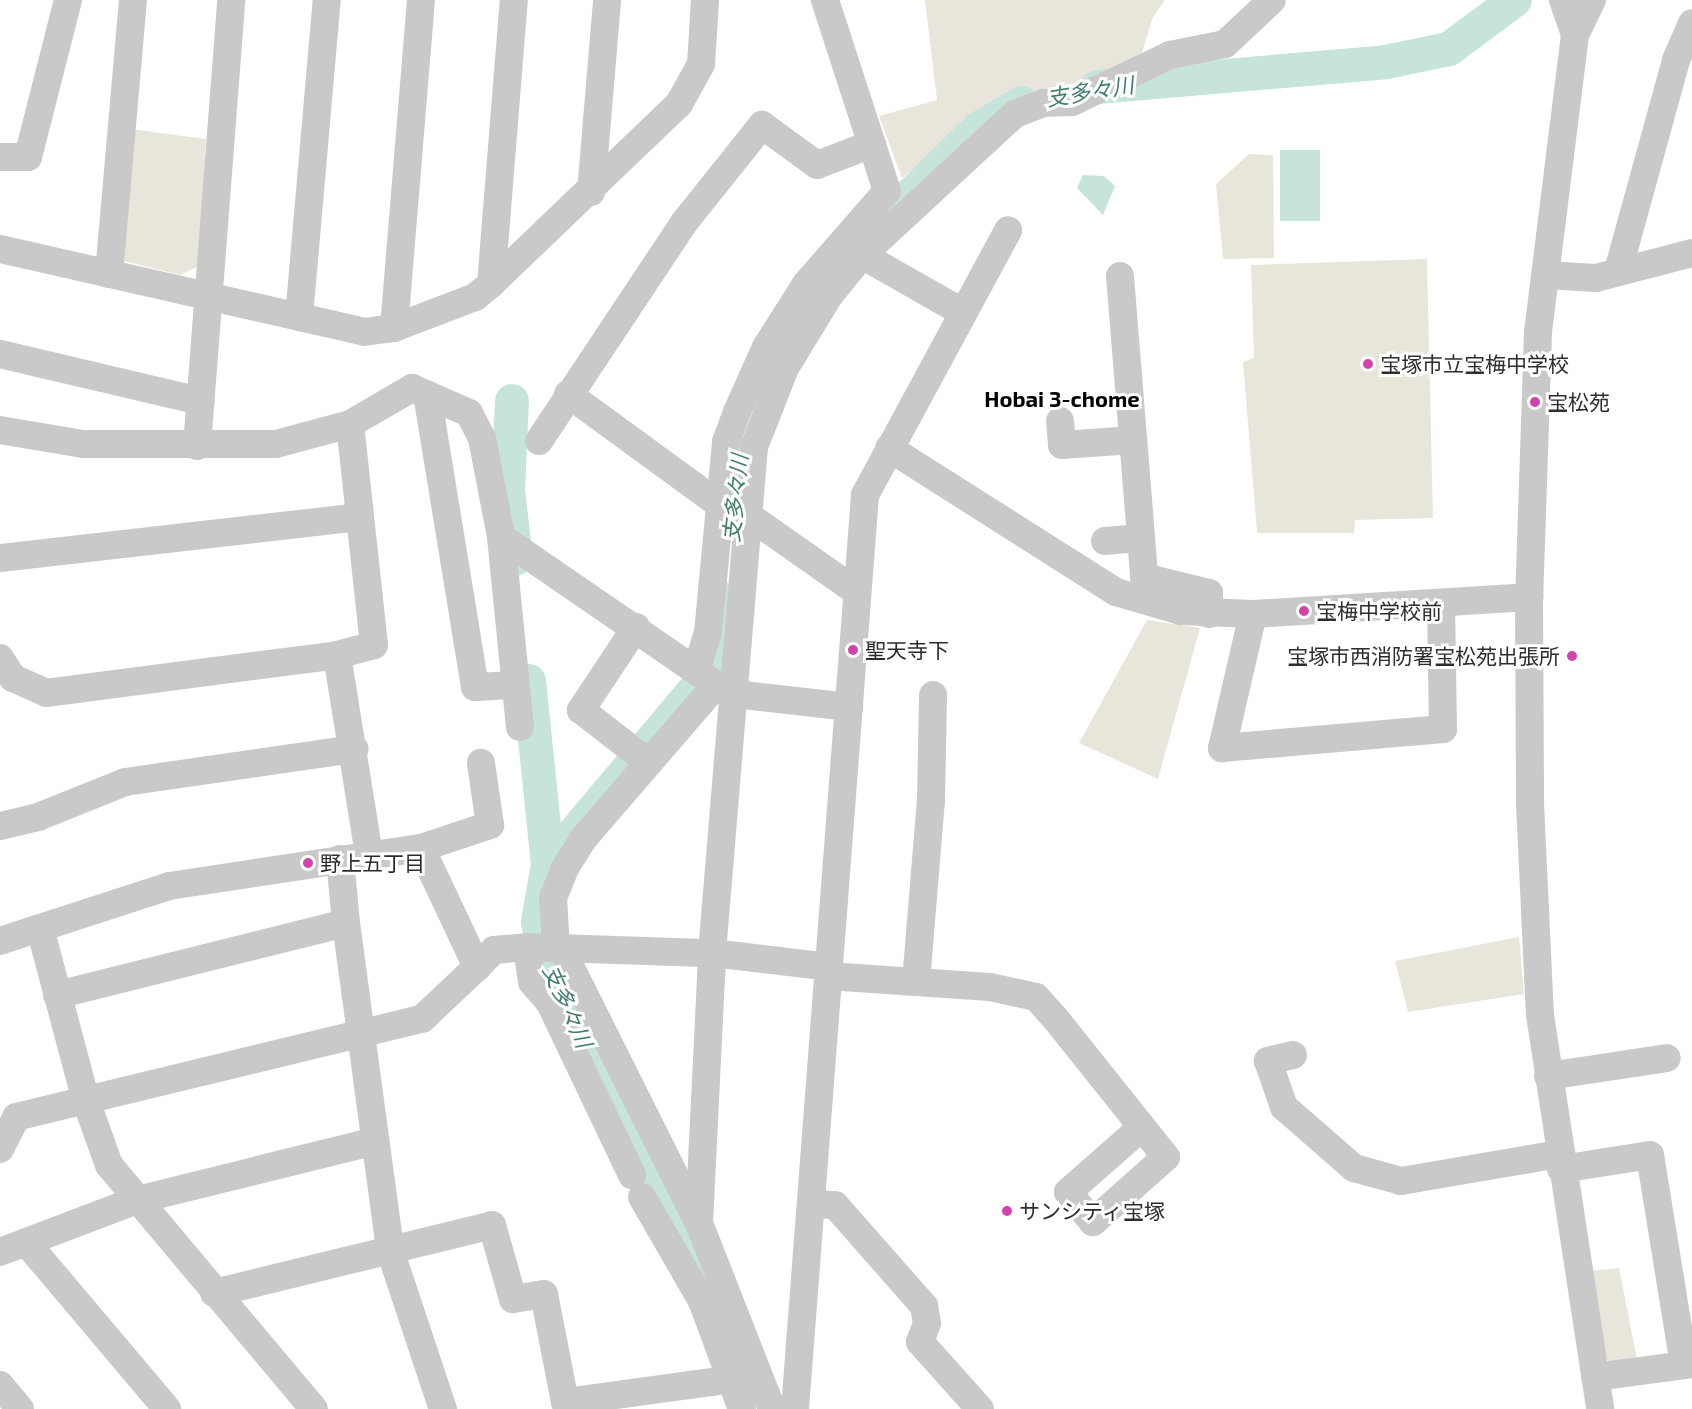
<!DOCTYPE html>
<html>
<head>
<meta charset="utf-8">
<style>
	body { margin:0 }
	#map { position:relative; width:1692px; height:1409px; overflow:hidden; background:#fff; font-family:"Exo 2","Noto Sans JP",sans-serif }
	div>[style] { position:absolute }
	.green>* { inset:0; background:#e8e6db }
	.water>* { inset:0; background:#c7e4dc }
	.river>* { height:34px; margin:-17px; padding:0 17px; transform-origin:17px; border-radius:17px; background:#c7e4dc }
	.minor>* { height:28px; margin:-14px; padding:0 14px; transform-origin:14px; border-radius:14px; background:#c9c9c9 }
	.dots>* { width:16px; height:16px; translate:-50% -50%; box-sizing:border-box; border:3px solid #fff; border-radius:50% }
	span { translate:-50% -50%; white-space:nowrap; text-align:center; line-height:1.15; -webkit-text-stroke:6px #fff; paint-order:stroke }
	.poi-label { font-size:21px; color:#2c2c2c }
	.left { translate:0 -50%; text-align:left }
	.right { translate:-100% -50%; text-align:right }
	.water-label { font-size:22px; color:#427e6e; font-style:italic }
	.neighbourhood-label { font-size:22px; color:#000; font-weight:700 }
</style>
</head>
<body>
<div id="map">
	<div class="green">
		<div style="clip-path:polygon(925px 0,1165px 0,1153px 17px,1142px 53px,1094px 79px,996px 99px,902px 178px,879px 116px,937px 100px)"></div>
		<div style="clip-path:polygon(131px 129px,206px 139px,199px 266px,180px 275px,120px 260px)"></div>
		<div style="clip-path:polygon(1249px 154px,1273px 155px,1274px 258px,1223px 259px,1216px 184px)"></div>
		<div style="clip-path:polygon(1427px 259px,1433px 518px,1355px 520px,1354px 533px,1257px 533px,1243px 362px,1254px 358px,1251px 265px)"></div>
		<div style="clip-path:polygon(1147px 620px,1200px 628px,1158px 779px,1079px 743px)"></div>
		<div style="clip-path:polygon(1519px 937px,1524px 994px,1408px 1012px,1395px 961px)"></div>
		<div style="clip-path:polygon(1619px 1268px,1637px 1359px,1612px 1363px,1601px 1356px,1588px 1271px)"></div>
	</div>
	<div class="water">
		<div style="clip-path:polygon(1280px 150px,1320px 150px,1320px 221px,1280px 221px)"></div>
		<div style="clip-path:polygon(1083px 175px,1104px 176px,1115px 186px,1103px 215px,1077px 188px)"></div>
	</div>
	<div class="river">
		<div style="left:1097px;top:87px;width:290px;rotate:-4.9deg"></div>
		<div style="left:1386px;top:62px;width:64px;rotate:-11.7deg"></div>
		<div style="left:1449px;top:49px;width:82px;rotate:-36.6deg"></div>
		<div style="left:890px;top:215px;width:124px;rotate:-44.3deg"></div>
		<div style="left:979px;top:128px;width:50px;rotate:-30.2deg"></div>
		<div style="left:512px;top:401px;width:89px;rotate:92.6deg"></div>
		<div style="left:508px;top:490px;width:69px;rotate:83.4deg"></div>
		<div style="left:529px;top:681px;width:184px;rotate:84.1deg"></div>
		<div style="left:717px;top:1314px;width:50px;rotate:-111deg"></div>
		<div style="left:699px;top:1267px;width:325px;rotate:-117.3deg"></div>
		<div style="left:550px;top:978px;width:57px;rotate:-102.1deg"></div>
		<div style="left:538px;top:922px;width:59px;rotate:-80.2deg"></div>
		<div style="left:548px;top:864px;width:233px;rotate:-49.9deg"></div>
		<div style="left:698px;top:686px;width:39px;rotate:-59deg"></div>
		<div style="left:718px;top:653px;width:54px;rotate:-83.7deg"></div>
	</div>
	<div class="minor">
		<div style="left:1563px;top:0;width:37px;rotate:71deg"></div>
		<div style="left:1592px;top:0;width:39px;rotate:116deg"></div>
		<div style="left:1575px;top:35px;width:299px;rotate:97.1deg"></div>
		<div style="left:1538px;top:332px;width:265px;rotate:91.9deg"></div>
		<div style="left:1529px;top:597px;width:207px;rotate:89.7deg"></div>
		<div style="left:1530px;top:804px;width:211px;rotate:87.3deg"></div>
		<div style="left:1540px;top:1015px;width:399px;rotate:81.3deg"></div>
		<div style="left:0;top:157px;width:28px"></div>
		<div style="left:28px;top:157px;width:162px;rotate:-75.7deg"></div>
		<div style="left:591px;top:192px;width:193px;rotate:-85.2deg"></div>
		<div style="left:859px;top:237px;width:18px;rotate:81deg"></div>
		<div style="left:862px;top:255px;width:115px;rotate:29.7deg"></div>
		<div style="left:0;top:249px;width:373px;rotate:12.8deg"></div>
		<div style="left:364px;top:332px;width:30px;rotate:-8deg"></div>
		<div style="left:394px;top:328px;width:87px;rotate:-20.9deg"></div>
		<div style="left:475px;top:297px;width:21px;rotate:-39deg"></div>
		<div style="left:491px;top:284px;width:260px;rotate:-43.8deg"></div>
		<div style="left:679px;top:104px;width:46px;rotate:-61.2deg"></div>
		<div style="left:701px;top:64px;width:64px;rotate:-86.4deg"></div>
		<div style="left:1618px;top:271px;width:219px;rotate:-74.6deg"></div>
		<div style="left:1676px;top:60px;width:40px;rotate:-66.6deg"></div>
		<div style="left:109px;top:274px;width:275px;rotate:-85deg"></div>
		<div style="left:1545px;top:275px;width:51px;rotate:3.4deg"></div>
		<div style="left:1596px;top:278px;width:99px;rotate:-14.6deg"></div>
		<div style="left:1120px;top:276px;width:302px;rotate:85.4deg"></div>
		<div style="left:1144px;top:577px;width:67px;rotate:13.8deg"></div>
		<div style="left:1209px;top:593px;width:21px;rotate:90deg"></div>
		<div style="left:491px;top:284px;width:285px;rotate:-85.4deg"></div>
		<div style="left:299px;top:317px;width:318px;rotate:-85deg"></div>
		<div style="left:394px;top:328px;width:329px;rotate:-85.3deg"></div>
		<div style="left:0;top:354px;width:206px;rotate:13.2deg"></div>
		<div style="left:427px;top:394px;width:297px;rotate:80.7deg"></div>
		<div style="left:475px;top:687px;width:40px;rotate:-2.9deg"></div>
		<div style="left:568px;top:394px;width:188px;rotate:36.1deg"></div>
		<div style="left:1060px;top:421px;width:24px;rotate:85deg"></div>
		<div style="left:1062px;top:445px;width:71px;rotate:-4deg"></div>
		<div style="left:0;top:430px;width:84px;rotate:9.6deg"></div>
		<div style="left:83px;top:444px;width:193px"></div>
		<div style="left:276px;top:444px;width:77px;rotate:-15.1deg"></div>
		<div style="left:350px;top:424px;width:72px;rotate:-30.1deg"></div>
		<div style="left:412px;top:388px;width:62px;rotate:23.7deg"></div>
		<div style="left:469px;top:413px;width:28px;rotate:63deg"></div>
		<div style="left:482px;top:438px;width:101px;rotate:79.1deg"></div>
		<div style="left:501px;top:537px;width:191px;rotate:84.3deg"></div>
		<div style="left:539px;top:441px;width:260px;rotate:-56.4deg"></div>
		<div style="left:683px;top:224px;width:127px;rotate:-51.4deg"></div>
		<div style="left:762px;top:125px;width:68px;rotate:36deg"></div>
		<div style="left:817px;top:165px;width:59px;rotate:-20.9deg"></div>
		<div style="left:197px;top:446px;width:447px;rotate:-85.6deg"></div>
		<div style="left:889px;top:448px;width:269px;rotate:32.4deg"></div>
		<div style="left:1116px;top:592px;width:68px;rotate:16.3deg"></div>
		<div style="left:1181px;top:611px;width:72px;rotate:2.4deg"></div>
		<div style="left:1253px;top:614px;width:277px;rotate:-3.5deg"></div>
		<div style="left:749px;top:516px;width:132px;rotate:35.1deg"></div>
		<div style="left:501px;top:537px;width:261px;rotate:34.5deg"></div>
		<div style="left:716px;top:685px;width:21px;rotate:25deg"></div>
		<div style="left:735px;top:694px;width:115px;rotate:6.5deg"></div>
		<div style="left:1105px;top:541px;width:36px;rotate:-5deg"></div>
		<div style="left:0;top:558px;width:361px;rotate:-6.5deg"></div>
		<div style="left:1253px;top:614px;width:138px;rotate:103deg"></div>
		<div style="left:1222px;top:748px;width:222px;rotate:-4.9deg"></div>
		<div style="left:1443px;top:729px;width:126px;rotate:-90.9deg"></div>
		<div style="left:636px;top:627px;width:100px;rotate:123.5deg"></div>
		<div style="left:581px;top:710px;width:86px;rotate:37.9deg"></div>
		<div style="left:337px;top:655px;width:38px;rotate:-15deg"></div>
		<div style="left:374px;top:645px;width:222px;rotate:-96.2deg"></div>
		<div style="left:0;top:658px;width:24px;rotate:57deg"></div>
		<div style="left:13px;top:678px;width:36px;rotate:24deg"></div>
		<div style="left:46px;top:693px;width:293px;rotate:-7.4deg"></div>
		<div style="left:337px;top:655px;width:203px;rotate:80.9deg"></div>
		<div style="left:697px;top:668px;width:37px;rotate:-73deg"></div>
		<div style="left:708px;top:633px;width:192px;rotate:-84.6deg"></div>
		<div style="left:726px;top:442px;width:32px;rotate:-70deg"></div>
		<div style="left:737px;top:412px;width:71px;rotate:-66deg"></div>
		<div style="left:766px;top:347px;width:75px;rotate:-57.6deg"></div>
		<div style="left:806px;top:284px;width:123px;rotate:-48.9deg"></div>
		<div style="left:887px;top:191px;width:201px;rotate:-108deg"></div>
		<div style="left:0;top:826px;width:39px;rotate:-13deg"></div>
		<div style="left:38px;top:817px;width:94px;rotate:-21.9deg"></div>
		<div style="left:125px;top:782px;width:232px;rotate:-8.2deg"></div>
		<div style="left:421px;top:848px;width:73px;rotate:-18.4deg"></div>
		<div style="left:490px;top:825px;width:63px;rotate:-98.3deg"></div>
		<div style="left:340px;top:859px;width:64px;rotate:84.6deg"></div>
		<div style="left:40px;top:928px;width:179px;rotate:75.1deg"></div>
		<div style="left:86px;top:1101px;width:68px;rotate:70.2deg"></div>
		<div style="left:109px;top:1165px;width:319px;rotate:50deg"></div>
		<div style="left:0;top:941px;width:178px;rotate:-18deg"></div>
		<div style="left:169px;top:886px;width:255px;rotate:-8.6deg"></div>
		<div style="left:421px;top:848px;width:132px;rotate:64.8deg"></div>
		<div style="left:477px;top:967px;width:24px;rotate:-45deg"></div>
		<div style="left:494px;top:950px;width:33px;rotate:-5deg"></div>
		<div style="left:527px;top:947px;width:185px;rotate:1.9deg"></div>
		<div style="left:712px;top:953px;width:118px;rotate:6.8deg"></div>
		<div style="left:527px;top:947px;width:35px;rotate:82deg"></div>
		<div style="left:532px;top:982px;width:28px;rotate:49deg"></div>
		<div style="left:550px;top:1003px;width:191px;rotate:64.5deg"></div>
		<div style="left:556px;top:948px;width:50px;rotate:-93.4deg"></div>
		<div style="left:553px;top:898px;width:32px;rotate:-68deg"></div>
		<div style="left:565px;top:868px;width:34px;rotate:-58deg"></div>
		<div style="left:583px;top:839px;width:203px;rotate:-49.2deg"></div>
		<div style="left:561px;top:948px;width:308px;rotate:63.4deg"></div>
		<div style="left:699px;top:1223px;width:200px;rotate:68.6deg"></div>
		<div style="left:828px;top:976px;width:162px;rotate:3.9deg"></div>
		<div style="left:990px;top:987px;width:47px;rotate:12.3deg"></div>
		<div style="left:1036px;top:997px;width:28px;rotate:48deg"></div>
		<div style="left:1055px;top:1018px;width:178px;rotate:51.4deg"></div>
		<div style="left:1166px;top:1157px;width:98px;rotate:138.3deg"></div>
		<div style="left:1093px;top:1222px;width:39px;rotate:-130deg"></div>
		<div style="left:1068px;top:1192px;width:98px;rotate:-41.3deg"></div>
		<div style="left:916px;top:982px;width:182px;rotate:-85.3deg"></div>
		<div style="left:931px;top:801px;width:106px;rotate:-88.9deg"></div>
		<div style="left:57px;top:995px;width:298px;rotate:-14deg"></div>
		<div style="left:346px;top:923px;width:330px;rotate:82.3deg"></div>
		<div style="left:390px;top:1250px;width:168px;rotate:71.6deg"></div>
		<div style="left:1293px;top:1055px;width:26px;rotate:167deg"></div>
		<div style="left:1268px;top:1061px;width:49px;rotate:70.8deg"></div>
		<div style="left:1284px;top:1107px;width:93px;rotate:41.1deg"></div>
		<div style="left:1354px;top:1168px;width:49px;rotate:15.5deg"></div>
		<div style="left:1401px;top:1181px;width:160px;rotate:-9.7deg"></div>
		<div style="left:1548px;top:1076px;width:120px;rotate:-8.6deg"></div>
		<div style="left:0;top:1149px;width:36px;rotate:-63deg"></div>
		<div style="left:16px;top:1117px;width:418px;rotate:-13.6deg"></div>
		<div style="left:422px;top:1019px;width:76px;rotate:-43.4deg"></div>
		<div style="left:1561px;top:1169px;width:90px;rotate:-8.9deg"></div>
		<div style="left:1650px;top:1155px;width:213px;rotate:80.8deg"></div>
		<div style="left:642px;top:1197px;width:120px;rotate:60deg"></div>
		<div style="left:702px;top:1301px;width:115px;rotate:69.7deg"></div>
		<div style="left:813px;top:1204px;width:22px;rotate:3deg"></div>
		<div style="left:835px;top:1205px;width:135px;rotate:48.6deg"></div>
		<div style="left:924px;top:1306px;width:17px;rotate:80deg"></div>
		<div style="left:927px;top:1323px;width:20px;rotate:110deg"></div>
		<div style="left:920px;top:1342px;width:90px;rotate:48.2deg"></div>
		<div style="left:699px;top:1223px;width:270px;rotate:-87.2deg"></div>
		<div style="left:712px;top:953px;width:508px;rotate:-85.26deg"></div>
		<div style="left:754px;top:447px;width:85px;rotate:-68.6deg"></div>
		<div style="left:785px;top:368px;width:84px;rotate:-58.6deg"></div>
		<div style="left:829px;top:296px;width:53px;rotate:-51.2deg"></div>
		<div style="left:862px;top:255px;width:208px;rotate:-42.7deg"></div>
		<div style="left:1015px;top:114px;width:30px;rotate:-21deg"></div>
		<div style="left:1043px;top:103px;width:29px;rotate:-2deg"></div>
		<div style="left:1072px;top:102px;width:109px;rotate:-25.6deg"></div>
		<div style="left:1170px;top:55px;width:56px;rotate:-11.3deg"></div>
		<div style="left:1225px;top:44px;width:64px;rotate:-43.1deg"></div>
		<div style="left:26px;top:1242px;width:219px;rotate:49.8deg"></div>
		<div style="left:0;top:1252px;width:147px;rotate:-20.8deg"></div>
		<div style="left:137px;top:1200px;width:242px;rotate:-13.9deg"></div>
		<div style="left:214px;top:1293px;width:286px;rotate:-13.7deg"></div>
		<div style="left:492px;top:1225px;width:77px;rotate:74.2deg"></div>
		<div style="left:513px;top:1299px;width:31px;rotate:-9deg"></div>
		<div style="left:544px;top:1294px;width:110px;rotate:79deg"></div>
		<div style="left:565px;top:1402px;width:169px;rotate:-7.8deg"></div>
		<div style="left:1595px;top:1377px;width:98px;rotate:-7.6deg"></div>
		<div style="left:0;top:1385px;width:31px;rotate:50deg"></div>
		<div style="left:795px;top:1409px;width:917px;rotate:-85.62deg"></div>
		<div style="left:865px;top:495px;width:301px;rotate:-61.6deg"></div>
	</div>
	<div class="dots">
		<div style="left:1368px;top:364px;background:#cf43aa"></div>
		<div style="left:1535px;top:402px;background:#cf43aa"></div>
		<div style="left:1304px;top:611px;background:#cf43aa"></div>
		<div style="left:853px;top:650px;background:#cf43aa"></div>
		<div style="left:1572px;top:656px;background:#cf43aa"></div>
		<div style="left:308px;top:863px;background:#cf43aa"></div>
		<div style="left:1007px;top:1211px;background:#cf43aa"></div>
	</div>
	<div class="poi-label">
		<span class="left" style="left:1380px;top:364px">宝塚市立宝梅中学校</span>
		<span class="left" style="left:1547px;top:402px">宝松苑</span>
		<span class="left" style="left:1316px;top:611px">宝梅中学校前</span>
		<span class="left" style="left:865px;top:650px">聖天寺下</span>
		<span class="right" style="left:1560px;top:656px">宝塚市西消防署宝松苑出張所</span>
		<span class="left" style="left:320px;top:863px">野上五丁目</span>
		<span class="left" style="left:1019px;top:1211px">サンシティ宝塚</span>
	</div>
	<div class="water-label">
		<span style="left:1090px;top:91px;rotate:-9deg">支多々川</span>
		<span style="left:735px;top:498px;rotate:-84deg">支多々川</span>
		<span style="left:568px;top:1006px;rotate:66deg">支多々川</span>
	</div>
	<div class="neighbourhood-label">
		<span style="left:1062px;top:399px">Hobai 3-chome</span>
	</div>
</div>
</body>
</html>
